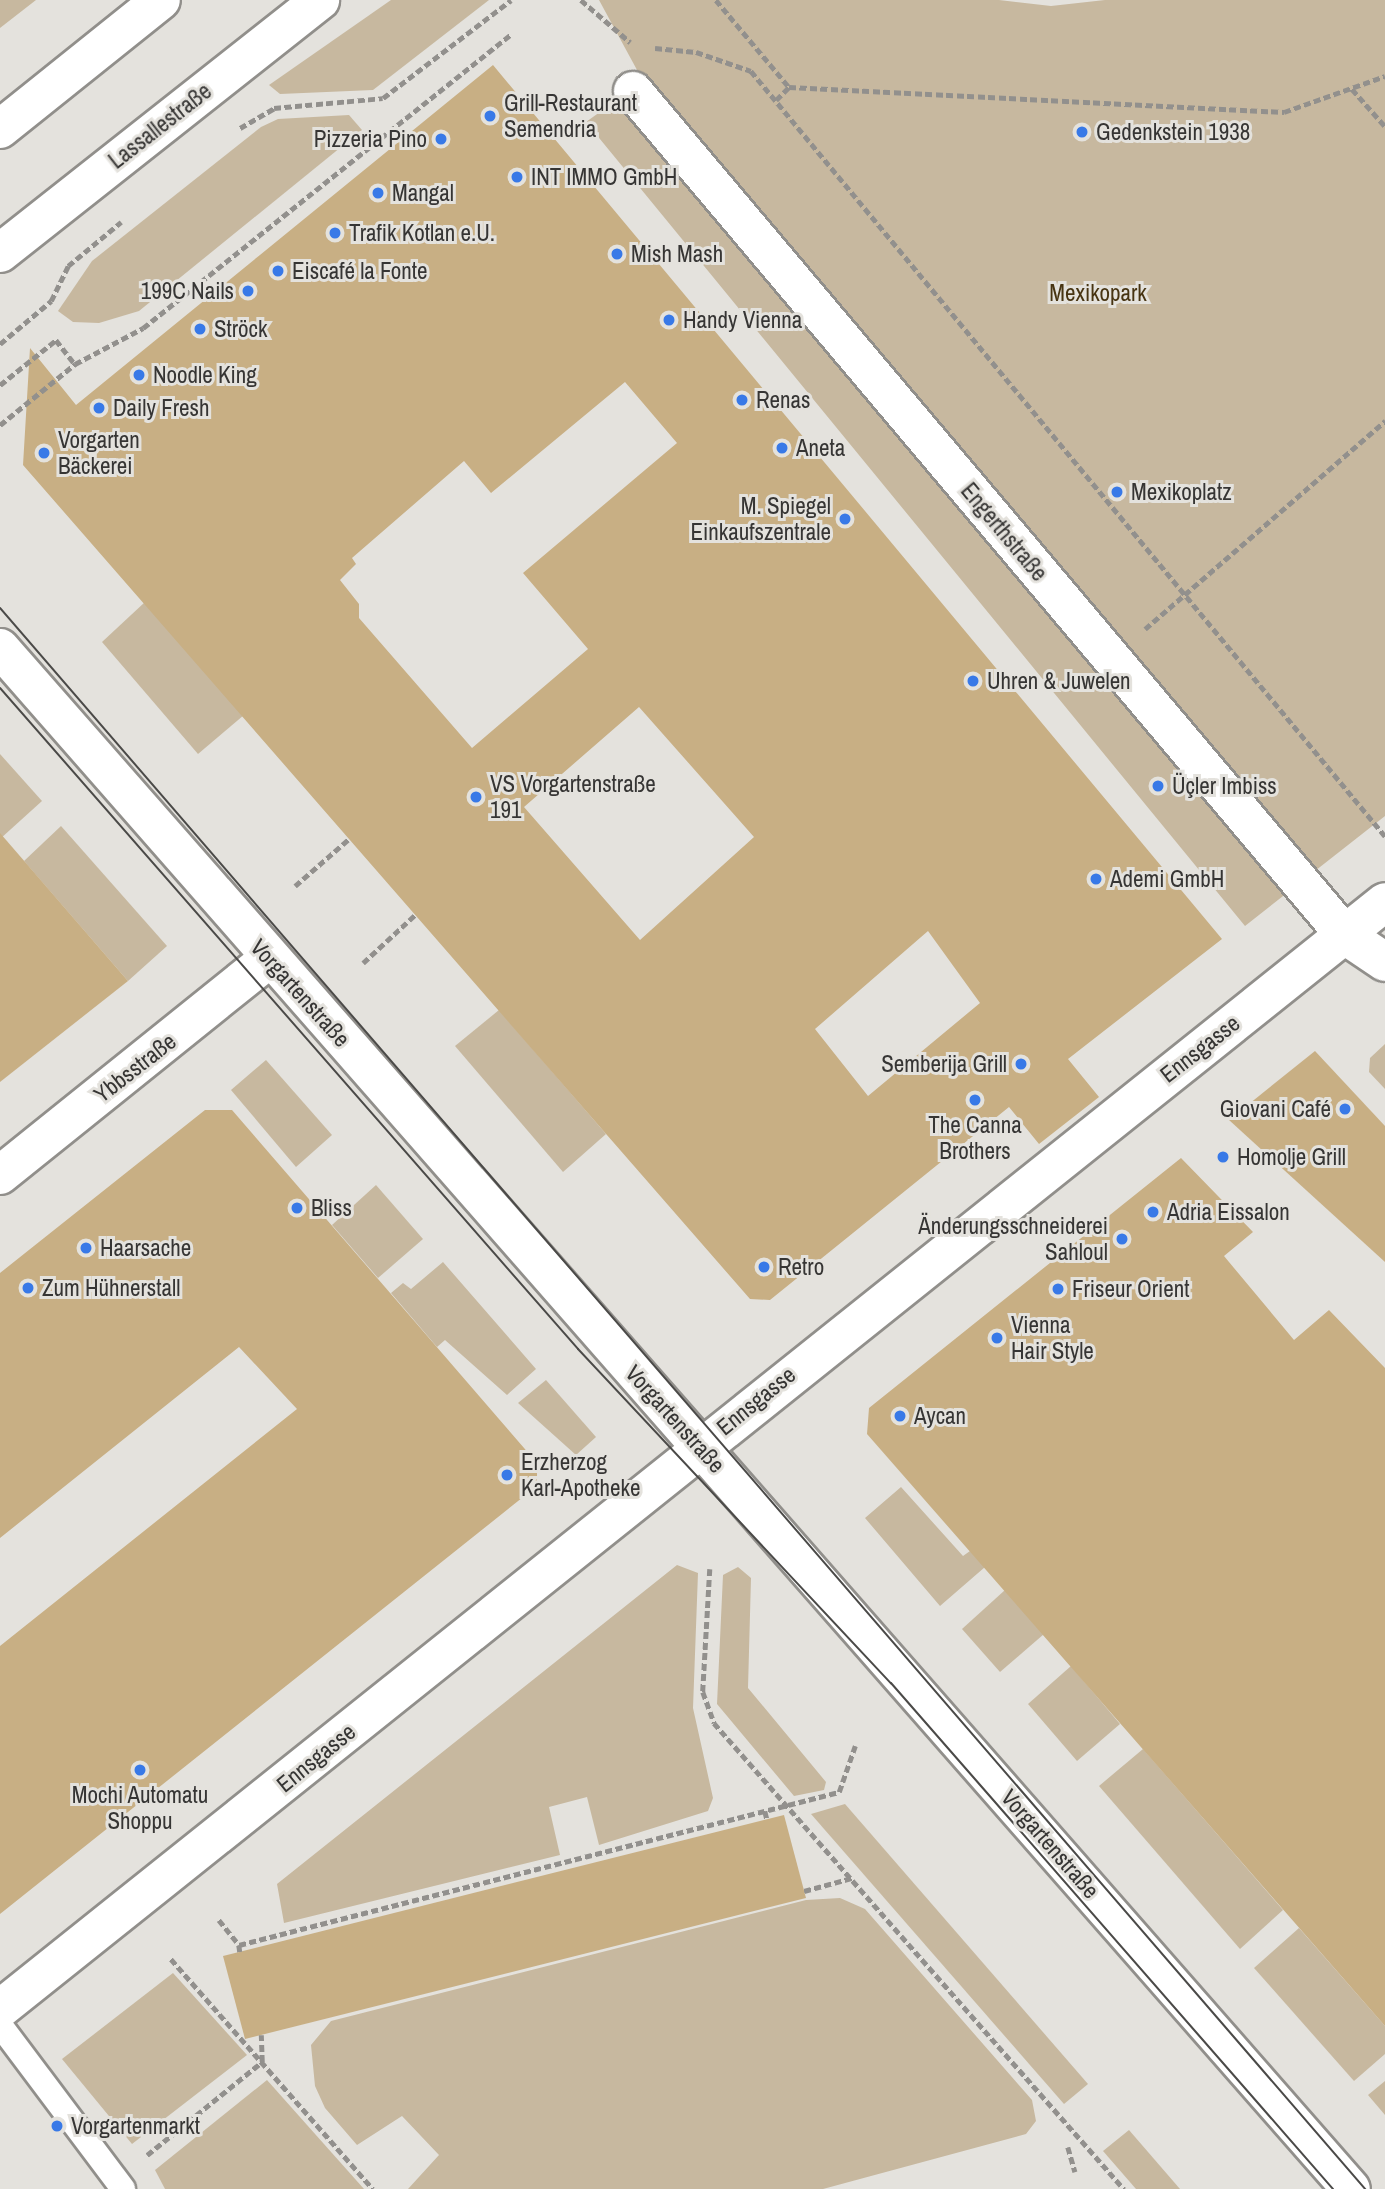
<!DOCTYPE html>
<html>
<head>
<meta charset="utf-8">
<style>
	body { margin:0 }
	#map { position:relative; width:1385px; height:2189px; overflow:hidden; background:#e4e2dd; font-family:"Archivo Narrow",sans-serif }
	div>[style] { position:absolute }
	.green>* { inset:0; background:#c7b89f }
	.building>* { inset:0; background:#c8af84 }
	.path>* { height:4.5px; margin-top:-2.25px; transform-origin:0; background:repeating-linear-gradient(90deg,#92908d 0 7px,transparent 0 10.5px) }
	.roads { filter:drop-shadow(2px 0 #918f8b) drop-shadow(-2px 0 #918f8b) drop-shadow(0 2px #918f8b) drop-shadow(0 -2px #918f8b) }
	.service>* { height:24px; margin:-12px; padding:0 12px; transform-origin:12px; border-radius:12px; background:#fff }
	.minor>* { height:38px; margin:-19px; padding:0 19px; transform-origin:19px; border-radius:19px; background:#fff }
	.tertiary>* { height:38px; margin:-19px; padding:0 19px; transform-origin:19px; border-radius:19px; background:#fff }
	.primary>* { height:38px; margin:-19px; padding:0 19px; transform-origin:19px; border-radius:19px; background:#fff }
	.tram>* { height:2px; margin:-1px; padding:0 1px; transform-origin:1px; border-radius:1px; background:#4b4a48 }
	.dots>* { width:19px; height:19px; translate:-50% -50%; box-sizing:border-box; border:4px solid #e4e2dd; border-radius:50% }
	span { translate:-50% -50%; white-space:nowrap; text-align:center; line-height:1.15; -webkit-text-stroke:6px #e4e2dd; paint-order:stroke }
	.poi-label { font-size:23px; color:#363534 }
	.left { translate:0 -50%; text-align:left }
	.right { translate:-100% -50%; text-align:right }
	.street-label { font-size:23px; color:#363534 }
	.park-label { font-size:23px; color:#473412 }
</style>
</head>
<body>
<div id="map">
	<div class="green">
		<div style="clip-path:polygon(0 0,36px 0,0 28px)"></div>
		<div style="clip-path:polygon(391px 0,489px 0,373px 90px,280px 94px,269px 85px)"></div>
		<div style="clip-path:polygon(599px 0,999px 0,1051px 6px,1105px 0,1385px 0,1385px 816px,1245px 926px,586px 122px,643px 81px)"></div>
		<div style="clip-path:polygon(349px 115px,362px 130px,139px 311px,99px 323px,73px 322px,58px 311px,92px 261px,261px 127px,278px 119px)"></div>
		<div style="clip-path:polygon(145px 602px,244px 715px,198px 754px,102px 642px)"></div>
		<div style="clip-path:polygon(0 754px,42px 801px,0 839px)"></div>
		<div style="clip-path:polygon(61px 826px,167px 946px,128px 981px,24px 861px)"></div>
		<div style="clip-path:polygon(499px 1010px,606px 1134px,563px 1172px,455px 1046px)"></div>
		<div style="clip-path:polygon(1385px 1044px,1385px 1089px,1369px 1072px,1370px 1058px)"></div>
		<div style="clip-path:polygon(266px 1060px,332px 1135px,296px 1167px,231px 1090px)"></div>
		<div style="clip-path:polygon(376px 1185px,423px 1239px,378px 1278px,332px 1225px)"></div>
		<div style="clip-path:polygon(443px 1262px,536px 1369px,507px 1395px,445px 1340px,437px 1347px,391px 1293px,403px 1283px,411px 1289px)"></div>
		<div style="clip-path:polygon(546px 1380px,596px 1437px,576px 1455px,518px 1403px)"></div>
		<div style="clip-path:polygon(901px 1487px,963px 1556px,970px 1551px,985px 1567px,940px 1606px,865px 1518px)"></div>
		<div style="clip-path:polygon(677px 1565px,698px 1573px,693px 1708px,713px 1798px,708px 1811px,599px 1845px,587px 1797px,549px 1807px,560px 1855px,284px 1923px,277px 1884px)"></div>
		<div style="clip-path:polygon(738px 1567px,751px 1578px,748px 1688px,826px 1782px,824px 1790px,794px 1796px,717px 1704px,723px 1575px)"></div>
		<div style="clip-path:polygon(1005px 1590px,1044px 1634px,1000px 1672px,962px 1629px)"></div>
		<div style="clip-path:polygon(1071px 1666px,1120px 1724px,1077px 1761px,1028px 1704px)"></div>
		<div style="clip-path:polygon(1143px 1749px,1283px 1910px,1240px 1949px,1099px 1786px)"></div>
		<div style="clip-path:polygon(845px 1804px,1088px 2084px,1064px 2104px,811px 1814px)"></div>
		<div style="clip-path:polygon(840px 1898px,865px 1909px,1032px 2100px,1036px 2121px,1026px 2134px,823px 2189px,408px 2189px,439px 2155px,402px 2116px,357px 2145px,325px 2108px,315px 2086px,311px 2045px,331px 2021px,806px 1900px)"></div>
		<div style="clip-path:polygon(1299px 1928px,1385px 2026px,1385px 2054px,1354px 2081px,1254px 1968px)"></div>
		<div style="clip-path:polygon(173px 1973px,247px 2055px,132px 2144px,62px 2059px)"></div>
		<div style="clip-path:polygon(267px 2080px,364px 2189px,165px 2189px,155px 2170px)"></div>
		<div style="clip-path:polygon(1385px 2081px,1385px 2115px,1368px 2095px)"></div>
		<div style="clip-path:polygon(1129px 2130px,1180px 2189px,1136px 2189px,1103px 2151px)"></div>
	</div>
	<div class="building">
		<div style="clip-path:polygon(evenodd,493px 65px,1222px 939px,1068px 1059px,1099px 1097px,1039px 1144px,1009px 1107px,770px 1300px,750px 1299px,23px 465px,30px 348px,76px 405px,493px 65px,625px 382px,677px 443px,523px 573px,588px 649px,472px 748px,359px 618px,359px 604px,340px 580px,356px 564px,352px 558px,464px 461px,491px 493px,625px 382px,493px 65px,639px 707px,754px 837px,640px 940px,524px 807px,639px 707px,493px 65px,928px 931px,980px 1003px,868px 1096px,815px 1029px,928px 931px)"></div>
		<div style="clip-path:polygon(0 833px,128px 981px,0 1082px)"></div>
		<div style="clip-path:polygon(1315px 1051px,1385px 1126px,1385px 1262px,1229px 1120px)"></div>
		<div style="clip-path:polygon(205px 1110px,232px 1110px,537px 1463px,537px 1486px,0 1914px,0 1646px,297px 1409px,239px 1347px,0 1538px,0 1273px)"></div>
		<div style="clip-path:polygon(1181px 1158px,1253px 1232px,1224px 1256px,1294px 1340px,1329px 1310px,1385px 1368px,1385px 2026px,867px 1434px,869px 1408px)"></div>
		<div style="clip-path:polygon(784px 1815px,806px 1898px,245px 2039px,223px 1956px)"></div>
	</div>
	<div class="path">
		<div style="left:581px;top:0;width:65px;rotate:40.6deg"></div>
		<div style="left:716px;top:0;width:114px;rotate:50deg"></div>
		<div style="left:655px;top:48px;width:41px;rotate:5.6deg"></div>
		<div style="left:696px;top:52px;width:58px;rotate:19.1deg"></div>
		<div style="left:751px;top:71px;width:994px;rotate:50.35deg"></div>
		<div style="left:1352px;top:89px;width:50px;rotate:48.3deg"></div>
		<div style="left:776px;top:100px;width:18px;rotate:-45deg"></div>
		<div style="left:789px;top:87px;width:496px;rotate:2.9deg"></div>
		<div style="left:1284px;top:112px;width:107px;rotate:-19.6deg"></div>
		<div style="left:240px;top:128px;width:39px;rotate:-30deg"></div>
		<div style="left:274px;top:108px;width:109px;rotate:-5.2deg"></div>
		<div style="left:383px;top:98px;width:161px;rotate:-37.4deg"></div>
		<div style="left:0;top:344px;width:67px;rotate:-40.1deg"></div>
		<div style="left:51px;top:301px;width:39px;rotate:-64deg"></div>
		<div style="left:68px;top:266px;width:69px;rotate:-39.7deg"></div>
		<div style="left:0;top:385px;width:72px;rotate:-38.8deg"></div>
		<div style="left:56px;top:340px;width:31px;rotate:52deg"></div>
		<div style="left:0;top:425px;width:97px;rotate:-39.1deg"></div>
		<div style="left:75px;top:364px;width:77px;rotate:-27.9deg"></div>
		<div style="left:143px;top:328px;width:471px;rotate:-38.6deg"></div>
		<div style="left:1145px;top:629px;width:318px;rotate:-40.9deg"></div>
		<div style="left:295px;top:886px;width:73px;rotate:-41.1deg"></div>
		<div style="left:363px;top:963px;width:72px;rotate:-42.8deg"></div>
		<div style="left:710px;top:1569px;width:123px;rotate:93.3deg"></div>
		<div style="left:703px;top:1692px;width:33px;rotate:70deg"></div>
		<div style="left:714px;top:1723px;width:621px;rotate:48.66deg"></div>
		<div style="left:765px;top:1811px;width:8px;rotate:76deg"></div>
		<div style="left:804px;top:1891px;width:50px;rotate:-15.2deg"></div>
		<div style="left:219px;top:1920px;width:32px;rotate:51deg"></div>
		<div style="left:239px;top:1945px;width:619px;rotate:-14.31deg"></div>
		<div style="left:839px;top:1792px;width:49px;rotate:-70.8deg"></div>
		<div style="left:239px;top:1945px;width:7px;rotate:82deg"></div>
		<div style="left:171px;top:1959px;width:306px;rotate:48.7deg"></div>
		<div style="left:1068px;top:2147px;width:26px;rotate:74deg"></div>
		<div style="left:147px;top:2155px;width:148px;rotate:-39deg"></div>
		<div style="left:262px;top:2062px;width:27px;rotate:-92deg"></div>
	</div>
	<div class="roads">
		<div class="service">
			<div style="left:0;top:2025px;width:205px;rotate:53.1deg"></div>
		</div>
		<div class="minor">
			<div style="left:633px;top:91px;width:1104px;rotate:49.85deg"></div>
			<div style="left:1345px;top:935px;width:48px;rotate:34deg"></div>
			<div style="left:0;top:1175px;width:345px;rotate:-38.8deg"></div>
			<div style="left:0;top:2009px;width:1773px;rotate:-38.63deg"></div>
		</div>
		<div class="tertiary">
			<div style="left:0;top:648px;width:2049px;rotate:48.76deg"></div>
		</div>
		<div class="primary">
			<div style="left:0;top:129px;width:206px;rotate:-38.7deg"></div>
			<div style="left:0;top:253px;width:408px;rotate:-38.3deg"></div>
		</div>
	</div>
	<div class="tram">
		<div style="left:0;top:608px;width:2089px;rotate:49.19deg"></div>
		<div style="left:0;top:688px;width:878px;rotate:48.83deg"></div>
		<div style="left:578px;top:1349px;width:458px;rotate:46.9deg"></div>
		<div style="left:891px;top:1683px;width:672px;rotate:48.86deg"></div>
	</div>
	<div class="dots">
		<div style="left:490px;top:116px;background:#3879e7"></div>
		<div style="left:1082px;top:132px;background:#3879e7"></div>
		<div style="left:441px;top:139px;background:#3879e7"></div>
		<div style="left:517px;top:177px;background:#3879e7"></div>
		<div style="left:378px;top:193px;background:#3879e7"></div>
		<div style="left:335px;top:233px;background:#3879e7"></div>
		<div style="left:617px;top:254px;background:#3879e7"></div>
		<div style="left:278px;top:271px;background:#3879e7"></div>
		<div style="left:248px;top:291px;background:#3879e7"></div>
		<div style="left:669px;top:320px;background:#3879e7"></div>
		<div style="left:200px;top:329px;background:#3879e7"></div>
		<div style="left:139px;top:375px;background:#3879e7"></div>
		<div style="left:742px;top:400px;background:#3879e7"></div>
		<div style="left:99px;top:408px;background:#3879e7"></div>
		<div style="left:782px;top:448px;background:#3879e7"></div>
		<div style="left:44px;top:453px;background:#3879e7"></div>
		<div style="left:1117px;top:492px;background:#3879e7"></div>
		<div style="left:845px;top:519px;background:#3879e7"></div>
		<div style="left:973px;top:681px;background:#3879e7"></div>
		<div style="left:1158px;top:786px;background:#3879e7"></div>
		<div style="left:476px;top:797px;background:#3879e7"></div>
		<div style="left:1096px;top:879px;background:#3879e7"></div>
		<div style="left:1021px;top:1064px;background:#3879e7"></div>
		<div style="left:975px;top:1100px;background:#3879e7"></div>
		<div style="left:1345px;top:1109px;background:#3879e7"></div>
		<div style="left:1223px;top:1157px;background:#3879e7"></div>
		<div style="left:297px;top:1208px;background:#3879e7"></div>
		<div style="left:1153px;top:1212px;background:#3879e7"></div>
		<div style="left:1122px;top:1239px;background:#3879e7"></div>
		<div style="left:86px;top:1248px;background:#3879e7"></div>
		<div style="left:764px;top:1267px;background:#3879e7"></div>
		<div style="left:28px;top:1288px;background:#3879e7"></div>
		<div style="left:1058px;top:1289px;background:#3879e7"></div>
		<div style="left:997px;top:1338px;background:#3879e7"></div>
		<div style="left:900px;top:1416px;background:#3879e7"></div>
		<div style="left:507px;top:1475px;background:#3879e7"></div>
		<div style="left:140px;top:1770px;background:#3879e7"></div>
		<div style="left:57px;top:2126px;background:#3879e7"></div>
	</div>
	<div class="poi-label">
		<span class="left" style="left:504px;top:116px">Grill-Restaurant<br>Semendria</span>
		<span class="left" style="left:1096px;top:132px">Gedenkstein 1938</span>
		<span class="right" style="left:427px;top:139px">Pizzeria Pino</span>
		<span class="left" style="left:531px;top:177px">INT IMMO GmbH</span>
		<span class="left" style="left:392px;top:193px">Mangal</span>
		<span class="left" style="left:349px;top:233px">Trafik Kotlan e.U.</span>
		<span class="left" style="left:631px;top:254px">Mish Mash</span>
		<span class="left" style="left:292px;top:271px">Eiscafé la Fonte</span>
		<span class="right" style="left:234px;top:291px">199C Nails</span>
		<span class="left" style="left:683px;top:320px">Handy Vienna</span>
		<span class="left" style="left:214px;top:329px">Ströck</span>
		<span class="left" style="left:153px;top:375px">Noodle King</span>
		<span class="left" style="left:756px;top:400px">Renas</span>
		<span class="left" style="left:113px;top:408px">Daily Fresh</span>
		<span class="left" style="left:58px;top:453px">Vorgarten<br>Bäckerei</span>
		<span class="left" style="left:796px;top:448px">Aneta</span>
		<span class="left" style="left:1131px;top:492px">Mexikoplatz</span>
		<span class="right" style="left:831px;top:519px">M. Spiegel<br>Einkaufszentrale</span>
		<span class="left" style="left:987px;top:681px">Uhren &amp; Juwelen</span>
		<span class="left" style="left:490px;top:797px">VS Vorgartenstraße<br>191</span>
		<span class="left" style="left:1172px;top:786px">Üçler Imbiss</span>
		<span class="left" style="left:1110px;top:879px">Ademi GmbH</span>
		<span class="right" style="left:1007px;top:1064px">Semberija Grill</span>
		<span class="right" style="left:1331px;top:1109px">Giovani Café</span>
		<span style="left:975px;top:1138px">The Canna<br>Brothers</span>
		<span class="left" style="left:1237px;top:1157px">Homolje Grill</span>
		<span class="left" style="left:311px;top:1208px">Bliss</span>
		<span class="left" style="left:1167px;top:1212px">Adria Eissalon</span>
		<span class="right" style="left:1108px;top:1239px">Änderungsschneiderei<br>Sahloul</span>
		<span class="left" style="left:100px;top:1248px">Haarsache</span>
		<span class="left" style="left:778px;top:1267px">Retro</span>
		<span class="left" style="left:42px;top:1288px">Zum Hühnerstall</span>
		<span class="left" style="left:1072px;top:1289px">Friseur Orient</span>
		<span class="left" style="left:1011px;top:1338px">Vienna<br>Hair Style</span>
		<span class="left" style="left:914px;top:1416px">Aycan</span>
		<span class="left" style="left:521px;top:1475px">Erzherzog<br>Karl-Apotheke</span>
		<span style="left:140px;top:1808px">Mochi Automatu<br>Shoppu</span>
		<span class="left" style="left:71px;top:2126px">Vorgartenmarkt</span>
	</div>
	<div class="street-label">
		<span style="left:160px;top:126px;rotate:-38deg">Lassallestraße</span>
		<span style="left:1004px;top:532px;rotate:50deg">Engerthstraße</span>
		<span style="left:300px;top:993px;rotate:48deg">Vorgartenstraße</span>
		<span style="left:1200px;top:1049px;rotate:-38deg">Ennsgasse</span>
		<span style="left:135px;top:1068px;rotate:-38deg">Ybbsstraße</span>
		<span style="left:756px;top:1401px;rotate:-39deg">Ennsgasse</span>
		<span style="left:675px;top:1419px;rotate:48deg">Vorgartenstraße</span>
		<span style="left:316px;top:1758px;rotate:-39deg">Ennsgasse</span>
		<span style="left:1050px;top:1844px;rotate:49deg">Vorgartenstraße</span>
	</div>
	<div class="park-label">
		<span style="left:1098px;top:293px">Mexikopark</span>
	</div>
</div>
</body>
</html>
